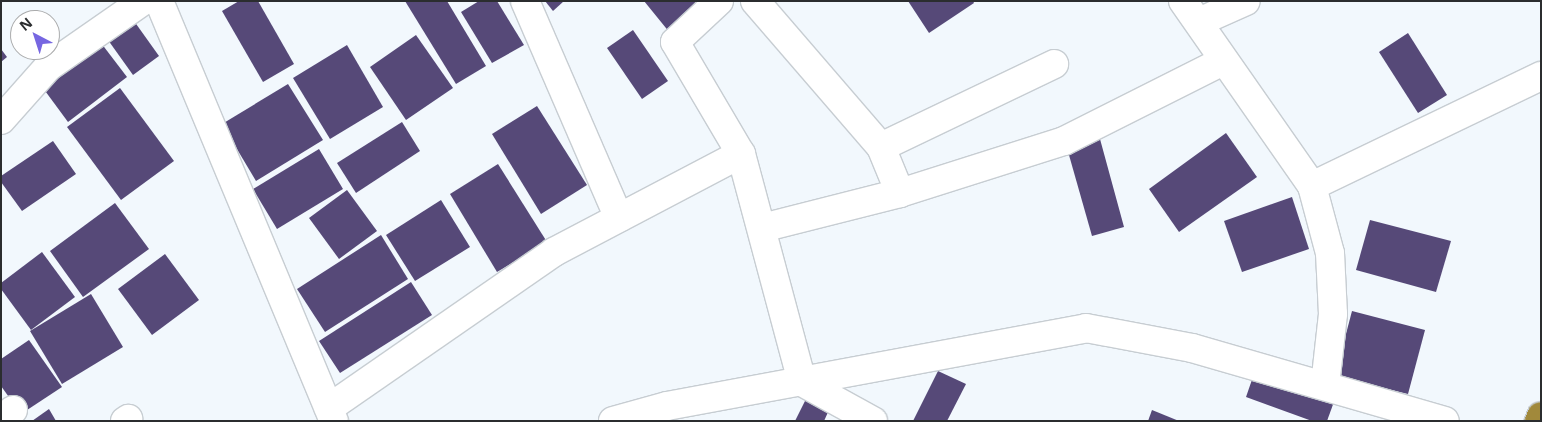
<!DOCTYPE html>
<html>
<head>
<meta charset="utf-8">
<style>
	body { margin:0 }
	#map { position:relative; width:1542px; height:422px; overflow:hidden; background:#f2f8fd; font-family:"Open Sans",sans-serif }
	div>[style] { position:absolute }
	.building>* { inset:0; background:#564978 }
	.roads { filter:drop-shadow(1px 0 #c7cdd2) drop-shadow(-1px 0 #c7cdd2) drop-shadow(0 1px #c7cdd2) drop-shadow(0 -1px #c7cdd2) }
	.minor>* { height:28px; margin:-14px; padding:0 14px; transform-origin:14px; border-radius:14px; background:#fff }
	.highway>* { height:28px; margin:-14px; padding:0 14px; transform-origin:14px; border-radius:14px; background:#a1893b }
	span { translate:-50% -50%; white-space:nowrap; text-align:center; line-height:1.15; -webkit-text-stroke:5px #fff; paint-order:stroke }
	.frame { position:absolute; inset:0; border:2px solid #2b2d2f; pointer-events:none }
	.north { position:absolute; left:10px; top:10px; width:50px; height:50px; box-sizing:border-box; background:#fff; border:1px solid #aaabac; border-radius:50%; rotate:320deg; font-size:14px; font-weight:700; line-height:20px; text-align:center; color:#2b2d2f }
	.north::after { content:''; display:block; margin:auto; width:18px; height:22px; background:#7666e1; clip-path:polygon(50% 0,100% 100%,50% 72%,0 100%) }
</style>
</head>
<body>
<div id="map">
	<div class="building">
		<div style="clip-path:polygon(239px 1px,258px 1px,294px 64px,263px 82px,222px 11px)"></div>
		<div style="clip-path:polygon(405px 1px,447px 1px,486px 66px,456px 84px)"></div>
		<div style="clip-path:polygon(479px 1px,497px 1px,524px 45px,492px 63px,461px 12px)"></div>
		<div style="clip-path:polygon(545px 1px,564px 1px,553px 11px)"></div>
		<div style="clip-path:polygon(644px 1px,696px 1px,701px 7px,670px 33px)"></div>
		<div style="clip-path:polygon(908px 1px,973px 1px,974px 3px,929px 33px)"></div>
		<div style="clip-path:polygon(134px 21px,159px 56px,133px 75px,108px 40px)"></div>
		<div style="clip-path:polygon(633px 30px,668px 81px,642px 99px,607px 48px)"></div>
		<div style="clip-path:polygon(1408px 33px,1447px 95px,1418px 113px,1379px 52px)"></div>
		<div style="clip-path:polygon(416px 35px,453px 88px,406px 120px,370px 67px)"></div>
		<div style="clip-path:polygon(98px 39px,127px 77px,68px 122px,40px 84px)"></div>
		<div style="clip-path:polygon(347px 45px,383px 107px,330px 139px,293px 78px)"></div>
		<div style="clip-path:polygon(1px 49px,7px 57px,1px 62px)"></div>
		<div style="clip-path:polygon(288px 84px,323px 140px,256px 181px,222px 124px)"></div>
		<div style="clip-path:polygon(120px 88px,174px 161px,121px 200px,67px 127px)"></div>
		<div style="clip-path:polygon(537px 106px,587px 185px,541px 214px,492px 134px)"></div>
		<div style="clip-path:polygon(402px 122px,420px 151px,356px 193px,337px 163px)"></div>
		<div style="clip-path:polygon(1226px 133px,1257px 177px,1179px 232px,1149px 189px)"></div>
		<div style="clip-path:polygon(1100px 139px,1124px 227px,1092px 236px,1067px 148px)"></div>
		<div style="clip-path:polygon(53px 141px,76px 174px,22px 211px,1px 182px,1px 176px)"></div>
		<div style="clip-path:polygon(319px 149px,343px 189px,277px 229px,253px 189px)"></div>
		<div style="clip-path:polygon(498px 164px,547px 242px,497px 272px,450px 194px)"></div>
		<div style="clip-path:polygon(347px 190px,377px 231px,339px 259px,309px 218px)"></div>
		<div style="clip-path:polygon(1292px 197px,1309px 249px,1242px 272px,1224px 221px)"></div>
		<div style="clip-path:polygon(441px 200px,470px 247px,415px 281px,386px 235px)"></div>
		<div style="clip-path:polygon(115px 203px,149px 249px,83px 297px,50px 251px)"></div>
		<div style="clip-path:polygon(1370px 220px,1451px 241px,1436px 292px,1356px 270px)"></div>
		<div style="clip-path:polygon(381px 235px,408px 279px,325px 332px,297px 289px)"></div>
		<div style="clip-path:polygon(42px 252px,75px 297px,31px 330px,1px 289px,1px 283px)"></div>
		<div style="clip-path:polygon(165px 254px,199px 300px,152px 335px,118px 289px)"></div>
		<div style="clip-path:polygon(411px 282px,432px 315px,340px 373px,319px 341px)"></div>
		<div style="clip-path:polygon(91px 294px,123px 347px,62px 384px,30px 331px)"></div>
		<div style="clip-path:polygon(1352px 311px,1425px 330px,1408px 394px,1335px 376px)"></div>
		<div style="clip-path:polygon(29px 340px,62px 387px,21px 414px,1px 386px,1px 359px)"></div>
		<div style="clip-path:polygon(938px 371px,966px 384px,947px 421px,913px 421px)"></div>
		<div style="clip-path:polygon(1255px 371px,1335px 399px,1327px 421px,1312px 421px,1246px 397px)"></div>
		<div style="clip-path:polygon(806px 399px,829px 410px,824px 421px,795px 421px)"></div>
		<div style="clip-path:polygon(49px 409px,56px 421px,32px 421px)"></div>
		<div style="clip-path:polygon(1152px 410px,1179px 421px,1148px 421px)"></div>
	</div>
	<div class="roads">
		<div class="minor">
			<div style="left:159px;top:1px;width:455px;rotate:67.4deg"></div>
			<div style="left:525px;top:1px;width:236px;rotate:66.6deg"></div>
			<div style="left:719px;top:1px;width:60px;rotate:137deg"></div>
			<div style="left:675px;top:42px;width:130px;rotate:59.5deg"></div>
			<div style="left:755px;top:1px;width:193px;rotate:49.2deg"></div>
			<div style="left:881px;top:147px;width:50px;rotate:67.6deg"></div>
			<div style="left:1183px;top:1px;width:226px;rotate:55.1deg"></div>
			<div style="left:1312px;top:186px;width:69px;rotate:75deg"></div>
			<div style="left:1330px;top:253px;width:61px;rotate:87.2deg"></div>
			<div style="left:1333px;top:314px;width:71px;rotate:96.4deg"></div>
			<div style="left:1199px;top:22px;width:51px;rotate:-24.1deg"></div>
			<div style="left:1px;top:120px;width:71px;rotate:-48.4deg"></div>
			<div style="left:48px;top:67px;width:116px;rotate:-34.8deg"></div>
			<div style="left:881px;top:147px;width:192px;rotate:-25.6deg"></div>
			<div style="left:1312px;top:186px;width:254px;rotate:-25.7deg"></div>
			<div style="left:762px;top:228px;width:142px;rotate:-14.2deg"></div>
			<div style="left:900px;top:193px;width:172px;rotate:-17.6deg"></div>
			<div style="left:1064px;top:141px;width:178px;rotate:-26.7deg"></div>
			<div style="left:329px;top:408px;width:274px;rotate:-34.7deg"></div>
			<div style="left:554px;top:252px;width:211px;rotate:-27.7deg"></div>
			<div style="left:741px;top:154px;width:236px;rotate:75deg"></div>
			<div style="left:802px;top:382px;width:81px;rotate:28.8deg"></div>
			<div style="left:1px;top:419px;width:15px;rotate:-37deg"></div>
			<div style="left:125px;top:421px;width:4px;rotate:-34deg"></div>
			<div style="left:613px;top:421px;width:56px;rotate:-15.5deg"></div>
			<div style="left:667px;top:406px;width:426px;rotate:-10.5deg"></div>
			<div style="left:1086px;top:328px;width:108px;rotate:10.7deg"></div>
			<div style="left:1192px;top:348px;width:263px;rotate:16.1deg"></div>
		</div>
		<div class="highway">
			<div style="left:1539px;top:421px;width:5px;rotate:-68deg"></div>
		</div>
	</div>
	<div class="frame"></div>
	<div class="north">N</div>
</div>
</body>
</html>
